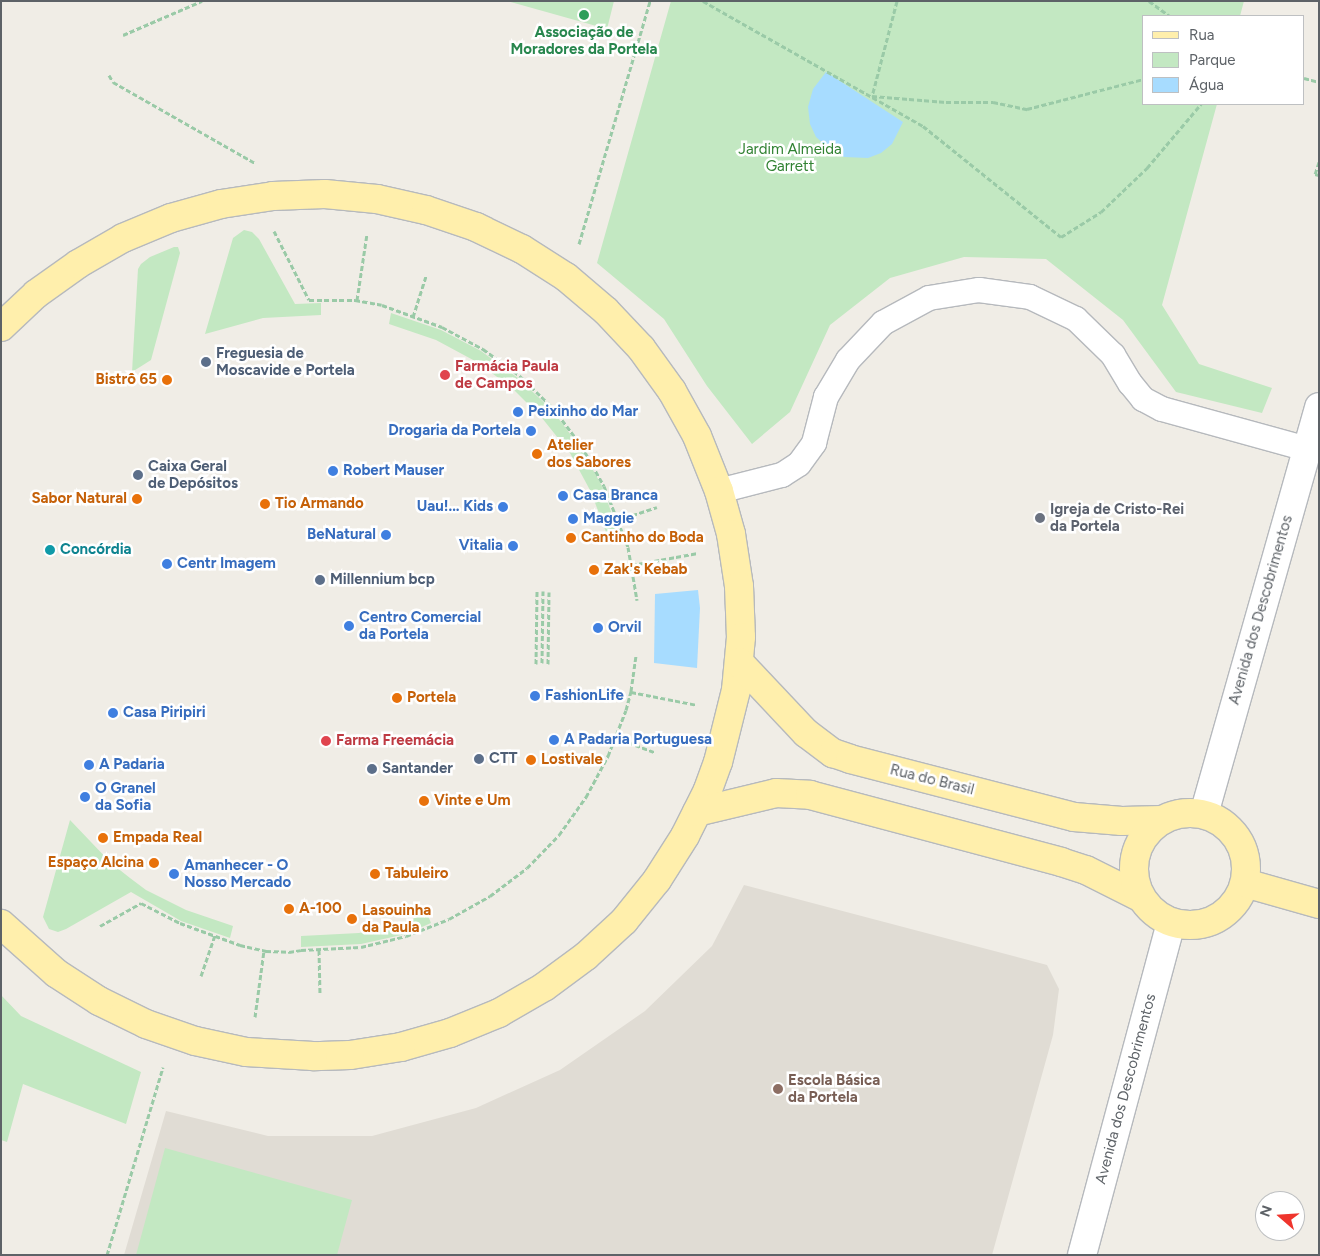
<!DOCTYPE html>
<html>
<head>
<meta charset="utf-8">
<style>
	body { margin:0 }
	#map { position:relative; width:1320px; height:1256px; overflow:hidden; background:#f0ede6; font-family:Figtree,sans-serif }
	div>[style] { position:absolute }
	.education>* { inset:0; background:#e0dcd4 }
	.green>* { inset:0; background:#c3e8c2 }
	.water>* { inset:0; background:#a7dcff }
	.path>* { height:3px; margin-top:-1.5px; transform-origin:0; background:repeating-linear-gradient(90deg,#9acaa7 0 5px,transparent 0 7.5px) }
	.roads { filter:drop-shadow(1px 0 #b6b9bd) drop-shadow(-1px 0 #b6b9bd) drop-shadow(0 1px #b6b9bd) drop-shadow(0 -1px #b6b9bd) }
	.lane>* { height:24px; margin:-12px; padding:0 12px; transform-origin:12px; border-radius:12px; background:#fff }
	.secondary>* { height:28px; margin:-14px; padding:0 14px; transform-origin:14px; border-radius:14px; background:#fff }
	.primary>* { height:28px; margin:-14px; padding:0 14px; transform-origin:14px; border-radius:14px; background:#ffefac }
	.primary>.ring { margin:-14px; padding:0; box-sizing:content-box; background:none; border:28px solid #ffefac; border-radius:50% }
	.dots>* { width:14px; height:14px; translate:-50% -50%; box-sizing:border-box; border:2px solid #fff; border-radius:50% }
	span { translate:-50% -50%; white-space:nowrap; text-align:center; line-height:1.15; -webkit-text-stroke:5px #fff; paint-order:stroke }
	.leisure-label { font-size:15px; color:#27864d; font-weight:700 }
	.park-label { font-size:15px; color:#318232 }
	.service-label { font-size:15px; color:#4e5e75; font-weight:700 }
	.left { translate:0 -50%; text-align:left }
	.health-label { font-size:15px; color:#be3a42; font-weight:700 }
	.food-label { font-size:15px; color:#c56008; font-weight:700 }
	.right { translate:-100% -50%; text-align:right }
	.shop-label { font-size:15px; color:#366cbe; font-weight:700 }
	.worship-label { font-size:15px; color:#5b616d; font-weight:700 }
	.culture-label { font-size:15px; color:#0d838f; font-weight:700 }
	.street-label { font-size:15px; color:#5d6267 }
	.education-label { font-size:15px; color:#785e54; font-weight:700 }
	.frame { position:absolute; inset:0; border:2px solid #5d6267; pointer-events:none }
	.legend { position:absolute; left:1142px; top:15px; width:162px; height:90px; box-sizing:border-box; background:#fff; border:1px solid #bec0c2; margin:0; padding:6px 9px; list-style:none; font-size:15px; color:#5d6267 }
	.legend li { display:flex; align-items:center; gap:10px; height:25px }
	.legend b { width:25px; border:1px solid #bec0c2 }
	.north { position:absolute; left:1255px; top:1191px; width:50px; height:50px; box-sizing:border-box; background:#fff; border:1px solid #bec0c2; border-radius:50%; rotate:289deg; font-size:14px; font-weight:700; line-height:20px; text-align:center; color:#5d6267 }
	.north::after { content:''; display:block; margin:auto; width:18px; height:22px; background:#ef352d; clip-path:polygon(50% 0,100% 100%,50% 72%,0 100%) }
</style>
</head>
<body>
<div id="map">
	<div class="education">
		<div style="clip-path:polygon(744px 885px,1047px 965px,1059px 989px,1053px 1035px,992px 1255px,124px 1255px,166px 1111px,268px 1136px,372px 1136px,476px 1108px,560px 1070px,645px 1011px,712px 946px)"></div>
	</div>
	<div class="green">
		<div style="clip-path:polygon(507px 1px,614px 1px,607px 29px)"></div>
		<div style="clip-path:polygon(671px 1px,1244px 1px,1240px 16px,1144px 16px,1144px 104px,1217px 104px,1162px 305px,1199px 364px,1272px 388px,1262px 413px,1176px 392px,1123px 320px,1046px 259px,964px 257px,890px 278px,830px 325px,790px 412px,752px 444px,707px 386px,664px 319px,597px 263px)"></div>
		<div style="clip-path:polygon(244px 230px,252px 232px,259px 239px,295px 304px,321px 303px,321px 315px,263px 318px,205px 334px,233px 238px)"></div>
		<div style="clip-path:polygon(174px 247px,178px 247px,180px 253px,151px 360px,132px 372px,138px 269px,141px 264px,150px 257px)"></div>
		<div style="clip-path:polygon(391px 313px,441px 330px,481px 351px,518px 378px,552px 410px,580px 447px,602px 486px,620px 537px,609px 540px,591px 492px,570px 453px,542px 418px,511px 387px,475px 361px,436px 340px,389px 324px)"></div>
		<div style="clip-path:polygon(70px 820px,111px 863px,130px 878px,146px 890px,186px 910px,233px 926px,230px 938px,181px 921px,131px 892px,66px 929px,58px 932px,49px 929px,43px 917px)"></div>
		<div style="clip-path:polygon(427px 913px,431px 923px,406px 934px,361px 944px,301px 947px,301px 936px,359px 933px,402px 923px)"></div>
		<div style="clip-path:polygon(1px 995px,21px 1016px,141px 1072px,126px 1124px,23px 1084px,7px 1142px,1px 1140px)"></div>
		<div style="clip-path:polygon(165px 1148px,352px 1200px,337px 1255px,136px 1255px)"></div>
	</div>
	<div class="water">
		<div style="clip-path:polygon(826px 72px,903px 122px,892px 144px,881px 153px,868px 158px,844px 157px,833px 152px,816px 137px,810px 124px,808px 107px,813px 89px)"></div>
		<div style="clip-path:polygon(698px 590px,700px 608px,697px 668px,654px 663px,655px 594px)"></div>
	</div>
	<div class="path">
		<div style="left:703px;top:1px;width:253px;rotate:29.6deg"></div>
		<div style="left:923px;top:126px;width:177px;rotate:38.8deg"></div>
		<div style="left:1061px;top:237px;width:47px;rotate:-32deg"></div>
		<div style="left:1101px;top:212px;width:64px;rotate:-43.7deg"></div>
		<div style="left:1147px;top:168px;width:84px;rotate:-49.8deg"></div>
		<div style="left:897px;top:1px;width:98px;rotate:104.7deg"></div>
		<div style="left:872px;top:96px;width:74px;rotate:4.6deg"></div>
		<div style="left:946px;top:102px;width:47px"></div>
		<div style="left:993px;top:102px;width:35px;rotate:12deg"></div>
		<div style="left:1027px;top:109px;width:121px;rotate:-14.4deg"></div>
		<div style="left:1149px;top:1px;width:26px;rotate:36deg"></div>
		<div style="left:123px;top:35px;width:86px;rotate:-23.3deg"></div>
		<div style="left:109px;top:75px;width:8px;rotate:60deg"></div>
		<div style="left:113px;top:82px;width:163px;rotate:29.7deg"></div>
		<div style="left:1304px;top:78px;width:16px;rotate:15deg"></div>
		<div style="left:1319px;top:162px;width:13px;rotate:108deg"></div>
		<div style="left:1315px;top:174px;width:4px;rotate:14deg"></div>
		<div style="left:274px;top:231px;width:77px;rotate:63.1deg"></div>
		<div style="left:309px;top:300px;width:46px"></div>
		<div style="left:355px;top:300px;width:27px;rotate:10deg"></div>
		<div style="left:382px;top:305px;width:64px;rotate:20.1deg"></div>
		<div style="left:442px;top:327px;width:47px;rotate:28.2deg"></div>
		<div style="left:483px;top:349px;width:46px;rotate:36.1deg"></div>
		<div style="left:520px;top:376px;width:46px;rotate:44.1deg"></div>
		<div style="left:553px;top:408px;width:46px;rotate:52.9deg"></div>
		<div style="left:581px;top:445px;width:47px;rotate:60.7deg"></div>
		<div style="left:604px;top:486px;width:66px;rotate:68.5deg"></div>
		<div style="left:628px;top:547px;width:54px;rotate:80.4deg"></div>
		<div style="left:579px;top:244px;width:253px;rotate:-73.7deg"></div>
		<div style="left:357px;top:300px;width:67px;rotate:-81.4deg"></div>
		<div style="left:413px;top:317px;width:43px;rotate:-72.4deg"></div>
		<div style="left:618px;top:520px;width:41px;rotate:-18.4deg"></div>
		<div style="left:632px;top:565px;width:67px;rotate:-10.3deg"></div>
		<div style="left:542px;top:663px;width:72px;rotate:-89.2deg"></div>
		<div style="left:536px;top:664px;width:73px;rotate:-89.2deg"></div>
		<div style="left:548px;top:664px;width:72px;rotate:-89.2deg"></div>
		<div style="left:631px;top:692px;width:67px;rotate:11.1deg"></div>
		<div style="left:614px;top:737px;width:43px;rotate:20.6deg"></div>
		<div style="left:100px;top:926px;width:47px;rotate:-29.3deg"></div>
		<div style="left:141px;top:903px;width:44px;rotate:27.1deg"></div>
		<div style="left:180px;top:923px;width:64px;rotate:20.1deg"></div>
		<div style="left:240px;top:945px;width:27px;rotate:13deg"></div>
		<div style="left:266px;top:951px;width:23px;rotate:2deg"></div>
		<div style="left:289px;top:952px;width:12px;rotate:-9deg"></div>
		<div style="left:301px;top:950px;width:60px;rotate:-2.9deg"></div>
		<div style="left:361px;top:947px;width:46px;rotate:-13.7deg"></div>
		<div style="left:406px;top:936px;width:46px;rotate:-21.6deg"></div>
		<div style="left:449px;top:919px;width:47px;rotate:-29.3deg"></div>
		<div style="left:490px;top:896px;width:46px;rotate:-37.1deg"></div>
		<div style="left:527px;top:868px;width:46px;rotate:-45.9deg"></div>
		<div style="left:559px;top:835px;width:47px;rotate:-54.6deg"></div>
		<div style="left:586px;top:797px;width:47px;rotate:-61.8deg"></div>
		<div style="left:608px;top:756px;width:49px;rotate:-68.6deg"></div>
		<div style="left:626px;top:710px;width:20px;rotate:-75deg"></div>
		<div style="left:631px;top:691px;width:35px;rotate:-82deg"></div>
		<div style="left:319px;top:950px;width:43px;rotate:88.7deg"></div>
		<div style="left:201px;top:976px;width:43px;rotate:-71.1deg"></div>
		<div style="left:255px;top:1017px;width:68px;rotate:-82.3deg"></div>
		<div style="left:107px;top:1255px;width:196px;rotate:-73.4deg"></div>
	</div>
	<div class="roads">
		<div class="lane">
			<div style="left:719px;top:491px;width:65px;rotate:-14.3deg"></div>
			<div style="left:782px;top:475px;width:20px;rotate:-33deg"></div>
			<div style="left:799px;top:464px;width:26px;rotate:-54deg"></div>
			<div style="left:814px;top:443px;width:48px;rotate:-75.4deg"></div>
			<div style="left:826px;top:397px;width:43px;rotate:-59.3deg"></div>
			<div style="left:848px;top:360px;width:51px;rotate:-46.6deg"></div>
			<div style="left:883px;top:323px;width:52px;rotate:-28.5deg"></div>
			<div style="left:929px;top:298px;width:51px;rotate:-9.1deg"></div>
			<div style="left:979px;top:290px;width:51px;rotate:7.8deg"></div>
			<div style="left:1030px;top:297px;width:51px;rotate:25.6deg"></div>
			<div style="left:1076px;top:319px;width:52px;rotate:44.2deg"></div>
			<div style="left:1113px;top:355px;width:33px;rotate:59deg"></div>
			<div style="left:1130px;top:383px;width:21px;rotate:51deg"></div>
			<div style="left:1143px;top:399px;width:21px;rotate:28deg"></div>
			<div style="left:1162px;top:409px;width:150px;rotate:15.4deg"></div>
		</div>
		<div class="secondary">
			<div style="left:1204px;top:814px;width:423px;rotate:-74.2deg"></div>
			<div style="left:1082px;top:1255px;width:343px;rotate:-75deg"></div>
		</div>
		<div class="primary">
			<div style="left:1px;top:327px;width:48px;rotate:-43.3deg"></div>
			<div style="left:36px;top:294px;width:52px;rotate:-35.5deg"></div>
			<div style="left:78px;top:264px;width:52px;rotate:-30deg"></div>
			<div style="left:123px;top:238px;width:52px;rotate:-22.6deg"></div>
			<div style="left:171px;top:218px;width:52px;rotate:-15.6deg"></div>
			<div style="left:221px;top:204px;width:53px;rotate:-8.7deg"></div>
			<div style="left:273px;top:196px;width:52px;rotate:-2.2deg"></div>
			<div style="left:325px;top:194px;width:52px;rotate:5.5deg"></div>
			<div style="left:377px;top:199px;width:50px;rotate:12.7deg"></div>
			<div style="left:426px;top:210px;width:53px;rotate:18.8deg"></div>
			<div style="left:476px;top:227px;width:51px;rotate:25.6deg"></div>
			<div style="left:522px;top:249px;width:52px;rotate:32.5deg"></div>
			<div style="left:566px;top:277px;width:52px;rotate:40.4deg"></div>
			<div style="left:606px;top:311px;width:51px;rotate:46.6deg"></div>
			<div style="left:641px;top:348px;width:53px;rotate:54.2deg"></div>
			<div style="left:672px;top:391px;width:51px;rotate:60.9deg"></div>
			<div style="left:697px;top:436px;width:59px;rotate:68.2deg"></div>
			<div style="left:719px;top:491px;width:45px;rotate:74.4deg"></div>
			<div style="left:731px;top:534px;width:53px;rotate:81.3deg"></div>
			<div style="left:739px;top:586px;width:51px;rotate:87.8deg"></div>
			<div style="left:741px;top:637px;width:53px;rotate:95.4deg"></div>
			<div style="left:736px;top:690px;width:74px;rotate:104deg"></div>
			<div style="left:718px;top:762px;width:30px;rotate:110deg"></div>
			<div style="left:708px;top:790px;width:51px;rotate:116.6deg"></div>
			<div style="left:685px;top:836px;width:52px;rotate:122.5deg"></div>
			<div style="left:657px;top:880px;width:53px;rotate:128.8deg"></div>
			<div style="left:624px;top:921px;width:52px;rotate:137.4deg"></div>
			<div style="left:586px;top:956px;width:52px;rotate:143.6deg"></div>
			<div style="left:544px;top:987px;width:52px;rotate:150deg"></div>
			<div style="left:499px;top:1013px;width:53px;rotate:157.8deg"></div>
			<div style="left:450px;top:1033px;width:51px;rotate:164.1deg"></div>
			<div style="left:401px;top:1047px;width:52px;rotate:171.1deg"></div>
			<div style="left:350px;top:1055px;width:37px;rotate:178deg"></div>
			<div style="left:313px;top:1056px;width:67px;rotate:-176.6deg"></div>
			<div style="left:246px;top:1052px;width:52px;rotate:-167.8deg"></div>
			<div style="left:195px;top:1041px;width:52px;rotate:-160.9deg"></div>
			<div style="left:146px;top:1024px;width:52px;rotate:-153.9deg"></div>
			<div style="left:99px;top:1001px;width:51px;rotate:-146.9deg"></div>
			<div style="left:56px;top:973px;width:74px;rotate:-138.3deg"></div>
			<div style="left:739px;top:662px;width:98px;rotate:46.7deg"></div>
			<div style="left:806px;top:733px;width:34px;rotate:37deg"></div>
			<div style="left:833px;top:753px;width:18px;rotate:19deg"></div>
			<div style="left:850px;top:759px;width:231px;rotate:14.5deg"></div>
			<div style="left:1074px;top:817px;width:48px;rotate:4.8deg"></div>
			<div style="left:1122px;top:821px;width:40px;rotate:-1.4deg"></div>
			<div style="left:697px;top:812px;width:81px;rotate:-13.5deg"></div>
			<div style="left:776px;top:793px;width:34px;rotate:3deg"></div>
			<div style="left:810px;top:795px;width:260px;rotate:14.9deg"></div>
			<div style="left:1061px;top:862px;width:26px;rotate:18deg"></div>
			<div style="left:1086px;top:870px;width:60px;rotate:26.6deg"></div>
			<div class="ring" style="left:1134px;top:813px;width:84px;height:84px"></div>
			<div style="left:1245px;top:883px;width:77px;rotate:15.8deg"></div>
		</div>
	</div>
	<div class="dots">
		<div style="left:584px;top:15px;background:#2e9e5b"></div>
		<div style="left:206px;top:362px;background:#5c6f8a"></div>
		<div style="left:445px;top:375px;background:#e0444e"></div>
		<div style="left:167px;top:380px;background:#e8710a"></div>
		<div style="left:518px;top:412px;background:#3f7fe0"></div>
		<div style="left:531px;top:431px;background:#3f7fe0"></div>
		<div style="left:537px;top:454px;background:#e8710a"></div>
		<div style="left:333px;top:471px;background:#3f7fe0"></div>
		<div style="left:138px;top:475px;background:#5c6f8a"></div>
		<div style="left:563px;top:496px;background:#3f7fe0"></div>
		<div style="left:137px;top:499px;background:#e8710a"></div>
		<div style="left:265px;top:504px;background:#e8710a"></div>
		<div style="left:503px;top:507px;background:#3f7fe0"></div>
		<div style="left:1040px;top:518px;background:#6b7280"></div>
		<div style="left:573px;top:519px;background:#3f7fe0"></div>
		<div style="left:386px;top:535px;background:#3f7fe0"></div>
		<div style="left:571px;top:538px;background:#e8710a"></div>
		<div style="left:513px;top:546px;background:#3f7fe0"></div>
		<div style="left:50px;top:550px;background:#0f9aa8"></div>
		<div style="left:167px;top:564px;background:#3f7fe0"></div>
		<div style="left:594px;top:570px;background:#e8710a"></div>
		<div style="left:320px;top:580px;background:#5c6f8a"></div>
		<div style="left:349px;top:626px;background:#3f7fe0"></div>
		<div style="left:598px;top:628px;background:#3f7fe0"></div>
		<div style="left:535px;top:696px;background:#3f7fe0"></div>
		<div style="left:397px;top:698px;background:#e8710a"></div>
		<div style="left:113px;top:713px;background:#3f7fe0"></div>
		<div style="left:554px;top:740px;background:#3f7fe0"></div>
		<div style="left:326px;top:741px;background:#e0444e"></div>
		<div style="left:479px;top:759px;background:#5c6f8a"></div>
		<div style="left:531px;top:760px;background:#e8710a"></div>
		<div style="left:89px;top:765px;background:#3f7fe0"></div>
		<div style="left:372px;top:769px;background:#5c6f8a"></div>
		<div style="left:85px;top:797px;background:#3f7fe0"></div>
		<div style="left:424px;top:801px;background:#e8710a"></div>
		<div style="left:103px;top:838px;background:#e8710a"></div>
		<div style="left:154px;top:863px;background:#e8710a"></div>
		<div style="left:174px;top:874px;background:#3f7fe0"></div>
		<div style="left:375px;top:874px;background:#e8710a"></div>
		<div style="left:289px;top:909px;background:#e8710a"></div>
		<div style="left:352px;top:919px;background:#e8710a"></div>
		<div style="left:778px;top:1089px;background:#8d6e63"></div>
	</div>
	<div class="leisure-label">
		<span style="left:584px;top:41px">Associação de<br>Moradores da Portela</span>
	</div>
	<div class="park-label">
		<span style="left:790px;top:158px">Jardim Almeida<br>Garrett</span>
	</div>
	<div class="service-label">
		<span class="left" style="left:216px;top:362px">Freguesia de<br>Moscavide e Portela</span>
		<span class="left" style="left:148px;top:475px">Caixa Geral<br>de Depósitos</span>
		<span class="left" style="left:330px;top:580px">Millennium bcp</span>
		<span class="left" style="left:489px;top:759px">CTT</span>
		<span class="left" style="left:382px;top:769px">Santander</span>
	</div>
	<div class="health-label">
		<span class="left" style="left:455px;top:375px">Farmácia Paula<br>de Campos</span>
		<span class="left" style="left:336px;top:741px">Farma Freemácia</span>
	</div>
	<div class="food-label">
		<span class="right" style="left:157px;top:380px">Bistrô 65</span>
		<span class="left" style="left:547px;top:454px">Atelier<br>dos Sabores</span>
		<span class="right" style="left:127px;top:499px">Sabor Natural</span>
		<span class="left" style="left:275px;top:504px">Tio Armando</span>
		<span class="left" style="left:581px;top:538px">Cantinho do Boda</span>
		<span class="left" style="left:604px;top:570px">Zak's Kebab</span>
		<span class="left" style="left:407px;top:698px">Portela</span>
		<span class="left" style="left:541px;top:760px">Lostivale</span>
		<span class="left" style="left:434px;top:801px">Vinte e Um</span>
		<span class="left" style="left:113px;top:838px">Empada Real</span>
		<span class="right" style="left:144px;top:863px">Espaço Alcina</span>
		<span class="left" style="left:385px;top:874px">Tabuleiro</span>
		<span class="left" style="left:299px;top:909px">A-100</span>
		<span class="left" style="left:362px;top:919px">Lasouinha<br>da Paula</span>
	</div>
	<div class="shop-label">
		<span class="left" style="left:528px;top:412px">Peixinho do Mar</span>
		<span class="right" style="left:521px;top:431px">Drogaria da Portela</span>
		<span class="left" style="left:343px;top:471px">Robert Mauser</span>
		<span class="left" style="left:573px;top:496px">Casa Branca</span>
		<span class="right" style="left:493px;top:507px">Uau!... Kids</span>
		<span class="left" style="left:583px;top:519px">Maggie</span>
		<span class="right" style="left:376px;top:535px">BeNatural</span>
		<span class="right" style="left:503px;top:546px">Vitalia</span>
		<span class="left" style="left:177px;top:564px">Centr Imagem</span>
		<span class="left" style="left:359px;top:626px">Centro Comercial<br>da Portela</span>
		<span class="left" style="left:608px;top:628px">Orvil</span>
		<span class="left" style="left:545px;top:696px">FashionLife</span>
		<span class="left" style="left:123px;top:713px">Casa Piripiri</span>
		<span class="left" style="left:564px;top:740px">A Padaria Portuguesa</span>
		<span class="left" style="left:99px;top:765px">A Padaria</span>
		<span class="left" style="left:95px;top:797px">O Granel<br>da Sofia</span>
		<span class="left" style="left:184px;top:874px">Amanhecer - O<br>Nosso Mercado</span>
	</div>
	<div class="worship-label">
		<span class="left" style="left:1050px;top:518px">Igreja de Cristo-Rei<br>da Portela</span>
	</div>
	<div class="culture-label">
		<span class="left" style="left:60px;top:550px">Concórdia</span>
	</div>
	<div class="street-label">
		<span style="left:1261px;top:610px;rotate:-74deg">Avenida dos Descobrimentos</span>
		<span style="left:932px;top:780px;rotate:14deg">Rua do Brasil</span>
		<span style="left:1126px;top:1089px;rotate:-75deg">Avenida dos Descobrimentos</span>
	</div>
	<div class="education-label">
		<span class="left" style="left:788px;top:1089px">Escola Básica<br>da Portela</span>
	</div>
	<div class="frame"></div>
	<ul class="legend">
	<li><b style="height:6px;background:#ffefac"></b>Rua</li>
	<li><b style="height:14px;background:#c3e8c2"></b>Parque</li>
	<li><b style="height:14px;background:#a7dcff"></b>Água</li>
	</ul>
	<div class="north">N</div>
</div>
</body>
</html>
